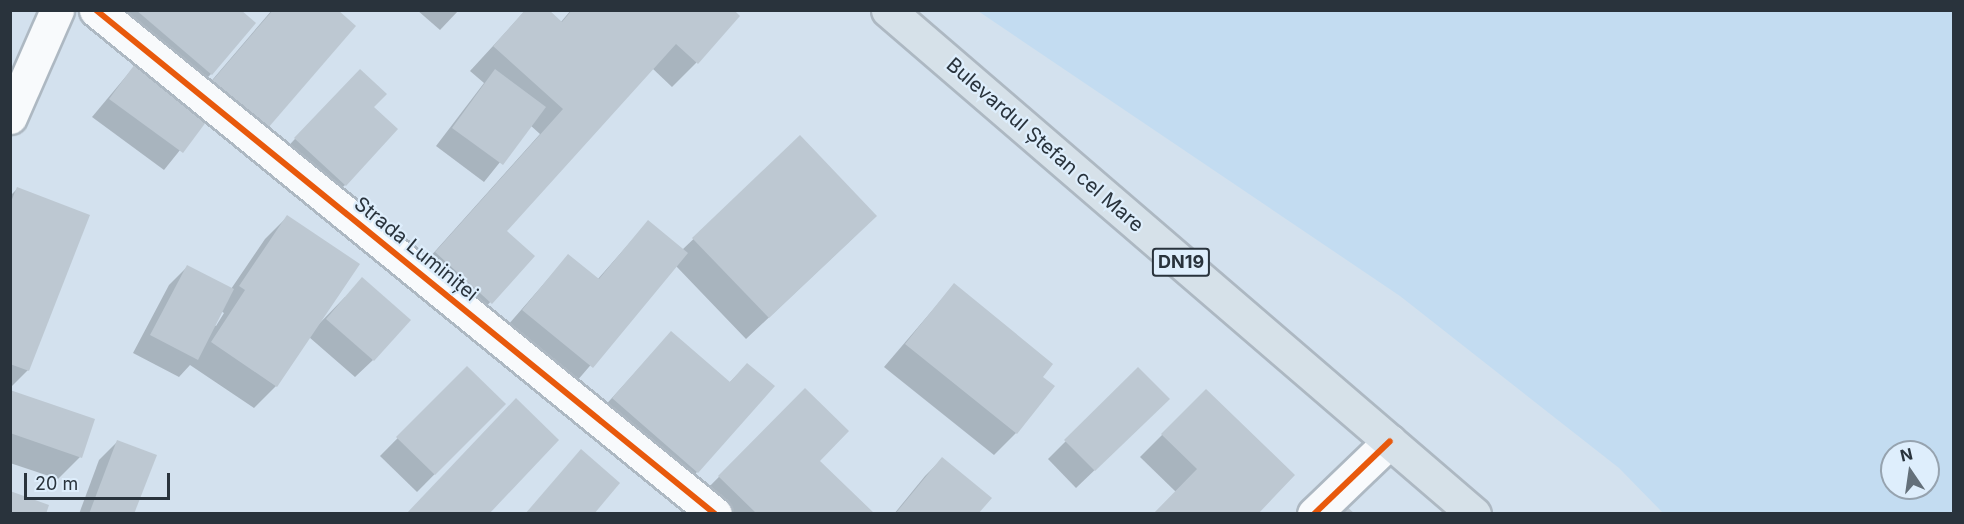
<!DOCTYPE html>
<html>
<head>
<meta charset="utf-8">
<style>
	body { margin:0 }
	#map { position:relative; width:1964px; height:524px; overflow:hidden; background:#d3e1ee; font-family:Inter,sans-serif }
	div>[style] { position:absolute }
	.built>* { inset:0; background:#c3dcf1 }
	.shadow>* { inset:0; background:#0003 }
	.building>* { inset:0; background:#bdc8d2 }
	.roads { filter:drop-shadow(2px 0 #adb8c2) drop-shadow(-2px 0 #adb8c2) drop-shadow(0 2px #adb8c2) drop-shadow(0 -2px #adb8c2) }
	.minor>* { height:33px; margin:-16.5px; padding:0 16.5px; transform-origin:16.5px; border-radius:16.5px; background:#f8fafc }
	.major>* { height:33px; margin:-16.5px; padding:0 16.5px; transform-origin:16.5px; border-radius:16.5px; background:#d6e1e9 }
	.cycleway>* { height:6px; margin:-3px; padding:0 3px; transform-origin:3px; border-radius:3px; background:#e8590c }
	span { translate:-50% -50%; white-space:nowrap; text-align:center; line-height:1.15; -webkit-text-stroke:4.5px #deeefc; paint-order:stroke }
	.shield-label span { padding:2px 4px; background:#deeefc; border:2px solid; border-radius:4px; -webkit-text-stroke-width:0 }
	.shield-label { font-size:18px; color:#29333c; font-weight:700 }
	.street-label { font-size:20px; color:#29333c }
	.frame { position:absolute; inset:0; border:12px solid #29333c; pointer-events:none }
	.north { position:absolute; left:1880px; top:440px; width:60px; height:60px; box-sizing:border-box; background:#deeefc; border:2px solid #96a3af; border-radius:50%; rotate:347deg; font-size:16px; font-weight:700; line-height:24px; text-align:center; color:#29333c }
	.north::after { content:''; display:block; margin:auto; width:21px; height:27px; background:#64707a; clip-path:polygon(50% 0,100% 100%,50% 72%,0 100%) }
	.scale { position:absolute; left:24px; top:473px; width:146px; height:27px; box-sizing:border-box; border:3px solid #29333c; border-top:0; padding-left:8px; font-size:18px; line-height:21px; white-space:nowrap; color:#29333c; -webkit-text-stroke:4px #deeefc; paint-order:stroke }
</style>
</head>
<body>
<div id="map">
	<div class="built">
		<div style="clip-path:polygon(evenodd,978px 11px,1953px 11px,1953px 513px,1663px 513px,1619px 468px,1400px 296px,978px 11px,1892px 452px,1928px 452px,1928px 488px,1892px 488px,1892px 452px)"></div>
	</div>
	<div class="shadow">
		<div style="clip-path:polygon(112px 10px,239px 10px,211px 74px,193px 92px)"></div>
		<div style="clip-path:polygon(272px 10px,336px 10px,267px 127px,249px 145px,196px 99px)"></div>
		<div style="clip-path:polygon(417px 10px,459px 10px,440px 30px)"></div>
		<div style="clip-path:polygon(526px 10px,560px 23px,571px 10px,731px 10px,696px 63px,672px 87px,652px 68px,505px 231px,533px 256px,467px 327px,412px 277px,540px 134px,530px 125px,484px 182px,436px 146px,484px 83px,470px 71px)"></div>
		<div style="clip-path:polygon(138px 62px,209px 114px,164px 170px,92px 117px)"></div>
		<div style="clip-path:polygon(342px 89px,372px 107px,345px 185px,327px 202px,278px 157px)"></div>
		<div style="clip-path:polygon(800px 137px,853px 238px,746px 339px,676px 266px,570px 389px,501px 333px,568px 256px,597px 280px,648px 222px,682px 250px)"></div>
		<div style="clip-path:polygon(17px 189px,28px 370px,10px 388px,10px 196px)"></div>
		<div style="clip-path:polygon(evenodd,287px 217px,315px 328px,345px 297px,373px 360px,355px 377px,309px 337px,276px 386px,254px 408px,190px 365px,179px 377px,133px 353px,169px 285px,187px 267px,231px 289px,265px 239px,287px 217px,221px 311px,224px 313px,216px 326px,214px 325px,221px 311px)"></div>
		<div style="clip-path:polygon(954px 285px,1041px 377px,1016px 433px,994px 455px,884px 367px)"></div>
		<div style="clip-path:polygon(671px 333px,729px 383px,747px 365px,697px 472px,675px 494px,591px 421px)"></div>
		<div style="clip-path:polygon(467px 368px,504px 404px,417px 492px,380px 456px)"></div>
		<div style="clip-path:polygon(1138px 369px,1150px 417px,1076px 488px,1048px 459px)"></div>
		<div style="clip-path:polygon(805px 390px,818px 461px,872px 514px,712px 514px,697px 499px)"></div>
		<div style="clip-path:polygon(10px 391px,80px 457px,58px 479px,10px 463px)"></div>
		<div style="clip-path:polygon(1206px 391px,1256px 514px,1176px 492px,1140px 457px)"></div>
		<div style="clip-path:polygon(117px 442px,133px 514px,79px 514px,99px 460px)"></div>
		<div style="clip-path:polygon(942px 459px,976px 514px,894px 514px,925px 476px)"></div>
	</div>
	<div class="building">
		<div style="clip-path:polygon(136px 10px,241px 10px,256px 23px,212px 75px)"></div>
		<div style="clip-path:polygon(273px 10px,338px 10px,356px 26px,268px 128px,212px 81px)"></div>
		<div style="clip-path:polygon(525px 10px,549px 10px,562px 22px,572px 10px,734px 10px,740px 16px,698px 64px,676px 44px,507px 231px,535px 256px,492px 304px,435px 252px,563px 109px,493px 46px)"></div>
		<div style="clip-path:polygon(138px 60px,212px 114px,183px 153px,109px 99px)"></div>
		<div style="clip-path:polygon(360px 69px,387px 94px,374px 107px,398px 129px,346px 186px,294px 138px)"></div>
		<div style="clip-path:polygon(495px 69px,546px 107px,503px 165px,452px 128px)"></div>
		<div style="clip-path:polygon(800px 135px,877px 216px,769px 318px,692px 238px)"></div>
		<div style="clip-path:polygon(17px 187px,90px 215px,29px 371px,10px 364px,10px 204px)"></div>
		<div style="clip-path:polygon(287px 215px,360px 264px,277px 387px,211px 342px,245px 290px,239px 286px)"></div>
		<div style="clip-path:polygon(648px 220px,688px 253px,593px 368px,522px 310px,568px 254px,599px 279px)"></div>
		<div style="clip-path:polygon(187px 265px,234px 289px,198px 360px,150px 335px)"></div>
		<div style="clip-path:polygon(362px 277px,411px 320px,374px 361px,326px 319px)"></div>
		<div style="clip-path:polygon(954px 283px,1053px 364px,1043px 377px,1055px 386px,1017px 434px,905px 344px)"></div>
		<div style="clip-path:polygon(671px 331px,730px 382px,747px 363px,775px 386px,698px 473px,612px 398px)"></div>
		<div style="clip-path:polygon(467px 366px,506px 404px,435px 475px,396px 437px)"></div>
		<div style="clip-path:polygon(1138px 367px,1170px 399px,1095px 471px,1064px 440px)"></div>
		<div style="clip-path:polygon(805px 388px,849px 431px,820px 461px,875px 514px,757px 514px,718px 476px)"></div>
		<div style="clip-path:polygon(1206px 389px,1295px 475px,1258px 514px,1153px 514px,1197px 469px,1161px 434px)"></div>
		<div style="clip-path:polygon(10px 390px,95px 419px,82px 458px,10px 433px)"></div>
		<div style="clip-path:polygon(516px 398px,559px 440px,489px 514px,406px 514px)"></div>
		<div style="clip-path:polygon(117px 440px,157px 455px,134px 514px,89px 514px)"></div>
		<div style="clip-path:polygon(581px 449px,620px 483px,594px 514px,525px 514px)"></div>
		<div style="clip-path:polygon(942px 457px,992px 498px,978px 514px,895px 514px)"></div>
		<div style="clip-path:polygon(10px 491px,49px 505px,46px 514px,10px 514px)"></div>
		<div style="clip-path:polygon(1346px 506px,1355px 514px,1339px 514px)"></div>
	</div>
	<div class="roads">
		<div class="minor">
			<div style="left:96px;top:10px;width:798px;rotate:39.15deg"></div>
			<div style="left:10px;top:117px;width:117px;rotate:-66.3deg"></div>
			<div style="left:1314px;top:514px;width:105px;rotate:-43.8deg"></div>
		</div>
		<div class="major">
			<div style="left:888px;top:10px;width:773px;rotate:40.7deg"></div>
		</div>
	</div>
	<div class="cycleway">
		<div style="left:96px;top:10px;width:798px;rotate:39.15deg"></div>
		<div style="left:1314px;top:514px;width:105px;rotate:-43.8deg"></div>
	</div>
	<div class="shield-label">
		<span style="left:1181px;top:262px">DN19</span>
	</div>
	<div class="street-label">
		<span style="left:1045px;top:145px;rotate:41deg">Bulevardul Ștefan cel Mare</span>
		<span style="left:416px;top:249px;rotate:39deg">Strada Luminiței</span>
	</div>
	<div class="frame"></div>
	<div class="north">N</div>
	<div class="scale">20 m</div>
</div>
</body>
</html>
